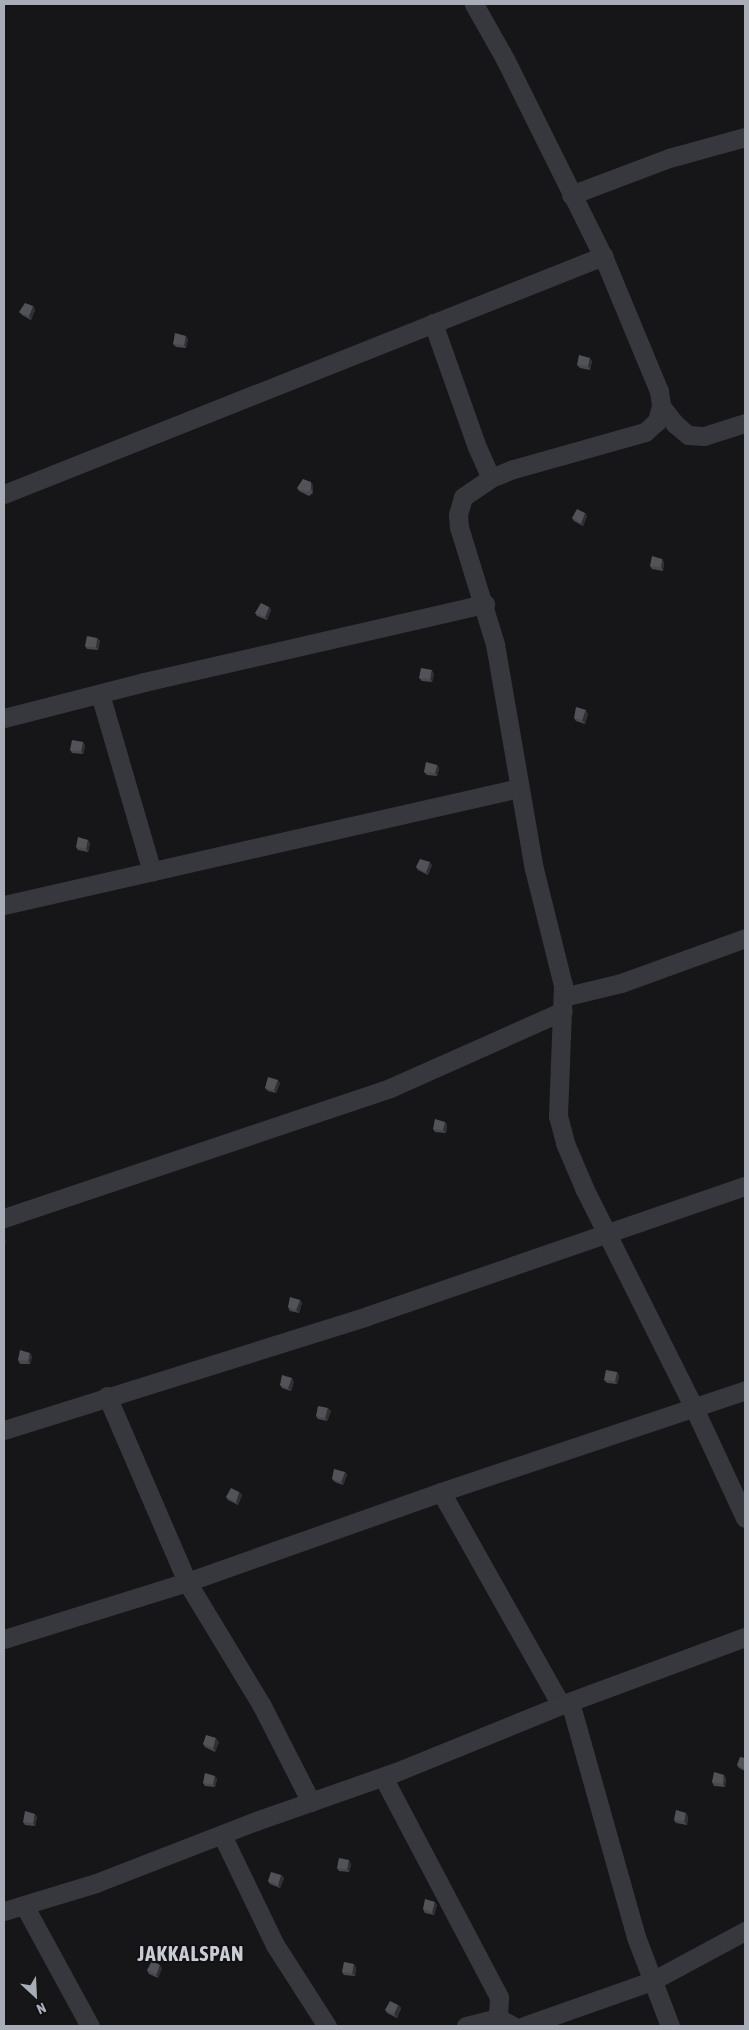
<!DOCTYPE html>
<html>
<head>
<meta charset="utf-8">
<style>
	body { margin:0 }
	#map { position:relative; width:749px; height:2030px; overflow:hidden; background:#161618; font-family:"Asap Condensed",sans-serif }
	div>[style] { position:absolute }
	.minor>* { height:19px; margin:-9.5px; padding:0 9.5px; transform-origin:9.5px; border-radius:9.5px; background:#37383d }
	.wall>* { inset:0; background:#47494d }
	.shaded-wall>* { inset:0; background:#2f3033 }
	.building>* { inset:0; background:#525359 }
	span { translate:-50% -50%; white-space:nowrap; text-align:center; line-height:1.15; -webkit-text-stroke:4px #111113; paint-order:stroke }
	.district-label { font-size:21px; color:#c9ccd4; font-weight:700; letter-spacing:1px }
	.frame { position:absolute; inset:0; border:5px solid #a8adb8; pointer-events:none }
	.north { position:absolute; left:10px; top:1970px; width:50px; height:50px; -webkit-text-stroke:4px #111113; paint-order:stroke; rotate:155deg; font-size:14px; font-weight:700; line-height:20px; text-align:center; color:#a8adb8 }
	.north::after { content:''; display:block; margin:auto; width:18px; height:22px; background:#a8adb8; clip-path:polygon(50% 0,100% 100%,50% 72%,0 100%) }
</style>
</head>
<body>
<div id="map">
	<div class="minor">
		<div style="left:474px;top:4px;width:63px;rotate:60.6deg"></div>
		<div style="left:505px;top:59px;width:220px;rotate:63.6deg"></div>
		<div style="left:603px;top:256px;width:146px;rotate:67.5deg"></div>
		<div style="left:659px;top:391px;width:15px;rotate:82deg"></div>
		<div style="left:661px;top:406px;width:16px;rotate:105deg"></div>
		<div style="left:657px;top:421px;width:16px;rotate:137deg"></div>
		<div style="left:645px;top:432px;width:137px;rotate:164.3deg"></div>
		<div style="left:513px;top:469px;width:24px;rotate:158deg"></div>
		<div style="left:491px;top:478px;width:34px;rotate:146deg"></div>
		<div style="left:463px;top:497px;width:18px;rotate:106deg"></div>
		<div style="left:458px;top:514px;width:13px;rotate:86deg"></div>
		<div style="left:459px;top:527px;width:122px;rotate:72.9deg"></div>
		<div style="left:495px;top:644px;width:228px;rotate:80.2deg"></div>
		<div style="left:534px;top:869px;width:120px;rotate:76deg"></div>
		<div style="left:563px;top:985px;width:131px;rotate:92.2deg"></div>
		<div style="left:558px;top:1116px;width:28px;rotate:75deg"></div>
		<div style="left:565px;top:1143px;width:51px;rotate:66.9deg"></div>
		<div style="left:585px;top:1190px;width:244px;rotate:63.4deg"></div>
		<div style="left:694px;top:1408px;width:121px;rotate:65.1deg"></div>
		<div style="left:571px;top:195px;width:105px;rotate:-20.7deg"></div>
		<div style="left:669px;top:158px;width:79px;rotate:-15.4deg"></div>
		<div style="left:433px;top:323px;width:132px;rotate:70.5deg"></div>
		<div style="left:477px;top:447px;width:34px;rotate:66deg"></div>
		<div style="left:661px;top:406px;width:23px;rotate:52deg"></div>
		<div style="left:675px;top:424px;width:17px;rotate:40deg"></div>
		<div style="left:688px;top:435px;width:16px;rotate:4deg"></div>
		<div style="left:704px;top:436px;width:43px;rotate:-17.6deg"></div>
		<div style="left:4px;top:494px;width:645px;rotate:-21.67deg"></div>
		<div style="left:100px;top:694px;width:185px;rotate:73.7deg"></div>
		<div style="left:4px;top:718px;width:145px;rotate:-14.4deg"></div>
		<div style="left:144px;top:682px;width:350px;rotate:-12.9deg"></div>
		<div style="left:4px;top:905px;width:528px;rotate:-12.8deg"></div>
		<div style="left:563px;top:997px;width:60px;rotate:-13.6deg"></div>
		<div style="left:621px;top:983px;width:132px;rotate:-19.9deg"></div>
		<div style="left:4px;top:1218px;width:407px;rotate:-18.6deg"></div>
		<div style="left:390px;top:1088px;width:189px;rotate:-24deg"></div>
		<div style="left:107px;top:1396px;width:202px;rotate:66.7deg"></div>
		<div style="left:187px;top:1582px;width:143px;rotate:58.8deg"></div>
		<div style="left:261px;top:1704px;width:110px;rotate:63deg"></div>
		<div style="left:4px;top:1430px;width:380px;rotate:-17.4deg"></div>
		<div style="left:367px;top:1316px;width:400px;rotate:-19deg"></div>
		<div style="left:441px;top:1492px;width:244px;rotate:60.6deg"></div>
		<div style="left:4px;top:1639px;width:192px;rotate:-17.3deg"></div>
		<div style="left:187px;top:1582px;width:269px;rotate:-19.5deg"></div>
		<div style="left:441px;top:1492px;width:321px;rotate:-18.5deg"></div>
		<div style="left:570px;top:1702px;width:244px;rotate:74.3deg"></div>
		<div style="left:636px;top:1937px;width:95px;rotate:69.1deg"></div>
		<div style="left:383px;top:1777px;width:249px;rotate:62.2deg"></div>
		<div style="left:499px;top:1997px;width:21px;rotate:93deg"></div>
		<div style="left:222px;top:1835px;width:122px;rotate:64.3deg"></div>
		<div style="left:275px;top:1945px;width:96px;rotate:57.3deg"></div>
		<div style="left:25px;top:1907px;width:136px;rotate:61.4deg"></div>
		<div style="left:4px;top:1911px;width:96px;rotate:-16.9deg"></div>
		<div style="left:96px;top:1883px;width:172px;rotate:-21.2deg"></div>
		<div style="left:256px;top:1821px;width:148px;rotate:-19.3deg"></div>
		<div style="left:396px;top:1772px;width:178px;rotate:-22.1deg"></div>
		<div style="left:561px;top:1705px;width:196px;rotate:-20.3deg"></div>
		<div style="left:466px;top:2026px;width:33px;rotate:-14deg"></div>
		<div style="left:498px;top:2018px;width:17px;rotate:28deg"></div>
		<div style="left:524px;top:2026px;width:136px;rotate:-19.4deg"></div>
		<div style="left:652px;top:1981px;width:106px;rotate:-28.3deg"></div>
	</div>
	<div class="wall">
		<div style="clip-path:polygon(33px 306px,35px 310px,31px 320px,22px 315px,19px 312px)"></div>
		<div style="clip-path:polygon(188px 339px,186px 348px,176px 347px,173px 344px)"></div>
		<div style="clip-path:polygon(592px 361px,590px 370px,580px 368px,577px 365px)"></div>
		<div style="clip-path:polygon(313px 485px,313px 493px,309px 496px,299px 491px,297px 488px)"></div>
		<div style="clip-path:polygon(585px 513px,587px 516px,583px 526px,574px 521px,572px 518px)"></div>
		<div style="clip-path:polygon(662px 559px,664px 562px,663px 571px,652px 569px,650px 566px)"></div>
		<div style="clip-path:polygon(269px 607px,271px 610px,267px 620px,257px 616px,255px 613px)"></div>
		<div style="clip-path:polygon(97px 638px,100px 641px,98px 650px,87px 649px,85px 646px)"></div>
		<div style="clip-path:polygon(434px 674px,432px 682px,422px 681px,419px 678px)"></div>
		<div style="clip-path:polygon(588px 714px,585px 724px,576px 721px,574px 718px)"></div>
		<div style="clip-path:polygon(83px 742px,85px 746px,83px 754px,72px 753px,70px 750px)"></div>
		<div style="clip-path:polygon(437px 765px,439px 768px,437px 776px,427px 775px,424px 772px)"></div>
		<div style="clip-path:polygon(90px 843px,88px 852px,78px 850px,76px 847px)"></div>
		<div style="clip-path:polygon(432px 865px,428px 875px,418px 870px,416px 867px)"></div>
		<div style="clip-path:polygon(280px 1083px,276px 1093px,268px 1091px,265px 1088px)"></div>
		<div style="clip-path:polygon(445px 1122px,447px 1125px,446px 1133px,435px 1132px,433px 1129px)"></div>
		<div style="clip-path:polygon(300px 1300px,302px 1303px,299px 1313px,290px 1311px,288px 1307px)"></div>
		<div style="clip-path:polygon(32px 1356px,30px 1364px,20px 1364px,18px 1360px)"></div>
		<div style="clip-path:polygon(617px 1372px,619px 1376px,617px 1384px,607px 1383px,604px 1380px)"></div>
		<div style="clip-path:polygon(294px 1381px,291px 1391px,282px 1388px,280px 1385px)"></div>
		<div style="clip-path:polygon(331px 1411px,327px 1421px,318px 1419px,316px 1416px)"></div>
		<div style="clip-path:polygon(345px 1472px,347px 1475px,343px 1485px,335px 1482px,332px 1479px)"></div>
		<div style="clip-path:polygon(239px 1492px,242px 1495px,238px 1505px,228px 1500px,226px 1497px)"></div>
		<div style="clip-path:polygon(219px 1742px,215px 1752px,205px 1747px,203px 1744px)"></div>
		<div style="clip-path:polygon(745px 1758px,745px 1771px,739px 1768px,737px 1765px)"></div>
		<div style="clip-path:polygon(726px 1778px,725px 1787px,714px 1786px,712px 1782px)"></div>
		<div style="clip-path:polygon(217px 1779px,215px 1787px,205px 1786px,203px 1783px)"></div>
		<div style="clip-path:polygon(688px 1816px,687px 1825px,676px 1823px,674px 1820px)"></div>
		<div style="clip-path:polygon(37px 1817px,35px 1826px,25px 1825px,23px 1822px)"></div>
		<div style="clip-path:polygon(351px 1864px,349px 1872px,339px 1871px,337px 1868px)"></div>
		<div style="clip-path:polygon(281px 1875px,284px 1878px,280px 1888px,270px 1884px,268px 1881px)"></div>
		<div style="clip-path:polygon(437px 1905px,434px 1915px,425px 1913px,423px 1909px)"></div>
		<div style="clip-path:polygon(356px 1967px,355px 1976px,344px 1975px,342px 1972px)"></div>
		<div style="clip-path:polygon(162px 1968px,158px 1978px,149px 1974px,147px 1970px)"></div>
		<div style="clip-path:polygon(398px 2005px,401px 2008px,397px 2018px,387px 2013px,385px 2010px)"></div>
	</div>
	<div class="shaded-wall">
		<div style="clip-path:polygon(33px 306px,35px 310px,31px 320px,29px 316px)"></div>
		<div style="clip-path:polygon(186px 336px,188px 339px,186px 348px,184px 345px)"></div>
		<div style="clip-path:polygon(590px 358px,592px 361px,590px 370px,588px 366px)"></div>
		<div style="clip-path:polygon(311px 482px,313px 485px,313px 493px,311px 489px)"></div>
		<div style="clip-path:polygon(585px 513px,587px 516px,583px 526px,581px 523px)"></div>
		<div style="clip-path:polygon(662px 559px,664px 562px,663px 571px,661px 567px)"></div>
		<div style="clip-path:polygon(269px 607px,271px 610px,267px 620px,265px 617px)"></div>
		<div style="clip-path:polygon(97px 638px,100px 641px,98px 650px,96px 647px)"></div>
		<div style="clip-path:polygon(432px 670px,434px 674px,432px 682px,430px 679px)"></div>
		<div style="clip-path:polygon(586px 710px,588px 714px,585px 724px,582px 720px)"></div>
		<div style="clip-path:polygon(83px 742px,85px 746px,83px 754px,81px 751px)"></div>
		<div style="clip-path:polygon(437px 765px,439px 768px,437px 776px,435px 773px)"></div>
		<div style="clip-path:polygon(88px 840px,90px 843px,88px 852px,86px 848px)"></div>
		<div style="clip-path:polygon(430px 862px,432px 865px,428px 875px,426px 872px)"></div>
		<div style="clip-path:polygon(278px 1080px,280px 1083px,276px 1093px,274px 1090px)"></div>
		<div style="clip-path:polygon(445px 1122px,447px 1125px,446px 1133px,443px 1130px)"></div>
		<div style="clip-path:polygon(4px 1238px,6px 1241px,4px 1249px)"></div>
		<div style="clip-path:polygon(300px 1300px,302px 1303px,299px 1313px,296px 1310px)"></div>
		<div style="clip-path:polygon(30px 1353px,32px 1356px,30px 1364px,28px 1361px)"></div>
		<div style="clip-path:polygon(617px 1372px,619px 1376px,617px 1384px,615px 1381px)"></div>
		<div style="clip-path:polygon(292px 1378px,294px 1381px,291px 1391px,288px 1388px)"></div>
		<div style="clip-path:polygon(328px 1408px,331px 1411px,327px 1421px,325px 1418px)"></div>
		<div style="clip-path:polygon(345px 1472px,347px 1475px,343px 1485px,341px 1482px)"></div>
		<div style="clip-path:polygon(239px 1492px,242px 1495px,238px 1505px,236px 1502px)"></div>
		<div style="clip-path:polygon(216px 1738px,219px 1742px,215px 1752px,213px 1748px)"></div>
		<div style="clip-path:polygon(724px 1775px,726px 1778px,725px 1787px,723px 1784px)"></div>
		<div style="clip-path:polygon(215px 1776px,217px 1779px,215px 1787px,213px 1784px)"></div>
		<div style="clip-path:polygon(686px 1813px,688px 1816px,687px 1825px,684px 1821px)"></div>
		<div style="clip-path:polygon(35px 1814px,37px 1817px,35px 1826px,33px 1823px)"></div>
		<div style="clip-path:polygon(349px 1860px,351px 1864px,349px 1872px,347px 1869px)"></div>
		<div style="clip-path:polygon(281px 1875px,284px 1878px,280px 1888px,278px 1885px)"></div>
		<div style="clip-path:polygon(435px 1902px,437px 1905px,434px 1915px,432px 1912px)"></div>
		<div style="clip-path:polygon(354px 1964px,356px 1967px,355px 1976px,352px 1973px)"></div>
		<div style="clip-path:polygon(160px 1965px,162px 1968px,158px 1978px,156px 1975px)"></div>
		<div style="clip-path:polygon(398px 2005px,401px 2008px,397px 2018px,394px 2014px)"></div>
	</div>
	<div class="building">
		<div style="clip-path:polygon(25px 303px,33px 306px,29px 316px,19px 312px)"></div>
		<div style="clip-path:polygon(175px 333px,186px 336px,184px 345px,173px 344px)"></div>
		<div style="clip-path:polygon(579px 355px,590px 358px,588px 366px,577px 365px)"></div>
		<div style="clip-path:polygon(303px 479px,311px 482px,311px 489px,307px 492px,297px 488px)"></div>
		<div style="clip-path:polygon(577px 509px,585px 513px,581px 523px,572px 518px)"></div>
		<div style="clip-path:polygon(652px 556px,662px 559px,661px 567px,650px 566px)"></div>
		<div style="clip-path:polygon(261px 603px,269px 607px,265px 617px,255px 613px)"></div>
		<div style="clip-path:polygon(87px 636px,97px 638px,96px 647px,85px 646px)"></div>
		<div style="clip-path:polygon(421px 668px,432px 670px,430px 679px,419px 678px)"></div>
		<div style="clip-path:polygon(576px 707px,586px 710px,582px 720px,574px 718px)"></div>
		<div style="clip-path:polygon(72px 740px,83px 742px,81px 751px,70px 750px)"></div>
		<div style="clip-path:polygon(426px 762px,437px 765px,435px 773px,424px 772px)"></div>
		<div style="clip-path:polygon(78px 837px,88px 840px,86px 848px,76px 847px)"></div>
		<div style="clip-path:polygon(420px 859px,430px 862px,426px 872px,416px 867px)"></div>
		<div style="clip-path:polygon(268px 1077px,278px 1080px,274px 1090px,265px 1088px)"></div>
		<div style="clip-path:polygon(435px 1119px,445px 1122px,443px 1130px,433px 1129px)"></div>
		<div style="clip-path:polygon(290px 1297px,300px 1300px,296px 1310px,288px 1307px)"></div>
		<div style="clip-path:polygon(20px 1350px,30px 1353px,28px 1361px,18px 1360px)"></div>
		<div style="clip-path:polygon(606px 1370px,617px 1372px,615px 1381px,604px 1380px)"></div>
		<div style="clip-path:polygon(282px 1375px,292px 1378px,288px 1388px,280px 1385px)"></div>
		<div style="clip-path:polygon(318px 1406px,328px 1408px,325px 1418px,316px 1416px)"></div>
		<div style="clip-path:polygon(334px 1469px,345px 1472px,341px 1482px,332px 1479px)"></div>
		<div style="clip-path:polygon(231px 1488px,239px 1492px,236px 1502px,226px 1497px)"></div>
		<div style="clip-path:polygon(206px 1735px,216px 1738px,213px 1748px,203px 1744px)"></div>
		<div style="clip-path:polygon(740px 1757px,745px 1758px,745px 1769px,737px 1765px)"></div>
		<div style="clip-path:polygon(714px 1772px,724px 1775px,723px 1784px,712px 1782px)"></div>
		<div style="clip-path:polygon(205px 1773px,215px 1776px,213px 1784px,203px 1783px)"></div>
		<div style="clip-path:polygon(676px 1810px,686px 1813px,684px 1821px,674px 1820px)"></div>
		<div style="clip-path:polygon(25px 1811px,35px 1814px,33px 1823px,23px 1822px)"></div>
		<div style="clip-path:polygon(339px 1858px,349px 1860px,347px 1869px,337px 1868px)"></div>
		<div style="clip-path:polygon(271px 1872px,281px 1875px,278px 1885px,268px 1881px)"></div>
		<div style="clip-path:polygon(425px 1899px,435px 1902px,432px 1912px,423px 1909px)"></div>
		<div style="clip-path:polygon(152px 1961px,160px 1965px,156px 1975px,147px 1970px)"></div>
		<div style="clip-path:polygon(344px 1962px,354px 1964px,352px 1973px,342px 1972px)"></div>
		<div style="clip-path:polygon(390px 2001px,398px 2005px,394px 2014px,385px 2010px)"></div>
	</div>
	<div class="district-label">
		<span style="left:191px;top:1953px">JAKKALSPAN</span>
	</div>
	<div class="frame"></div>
	<div class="north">N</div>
</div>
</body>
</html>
